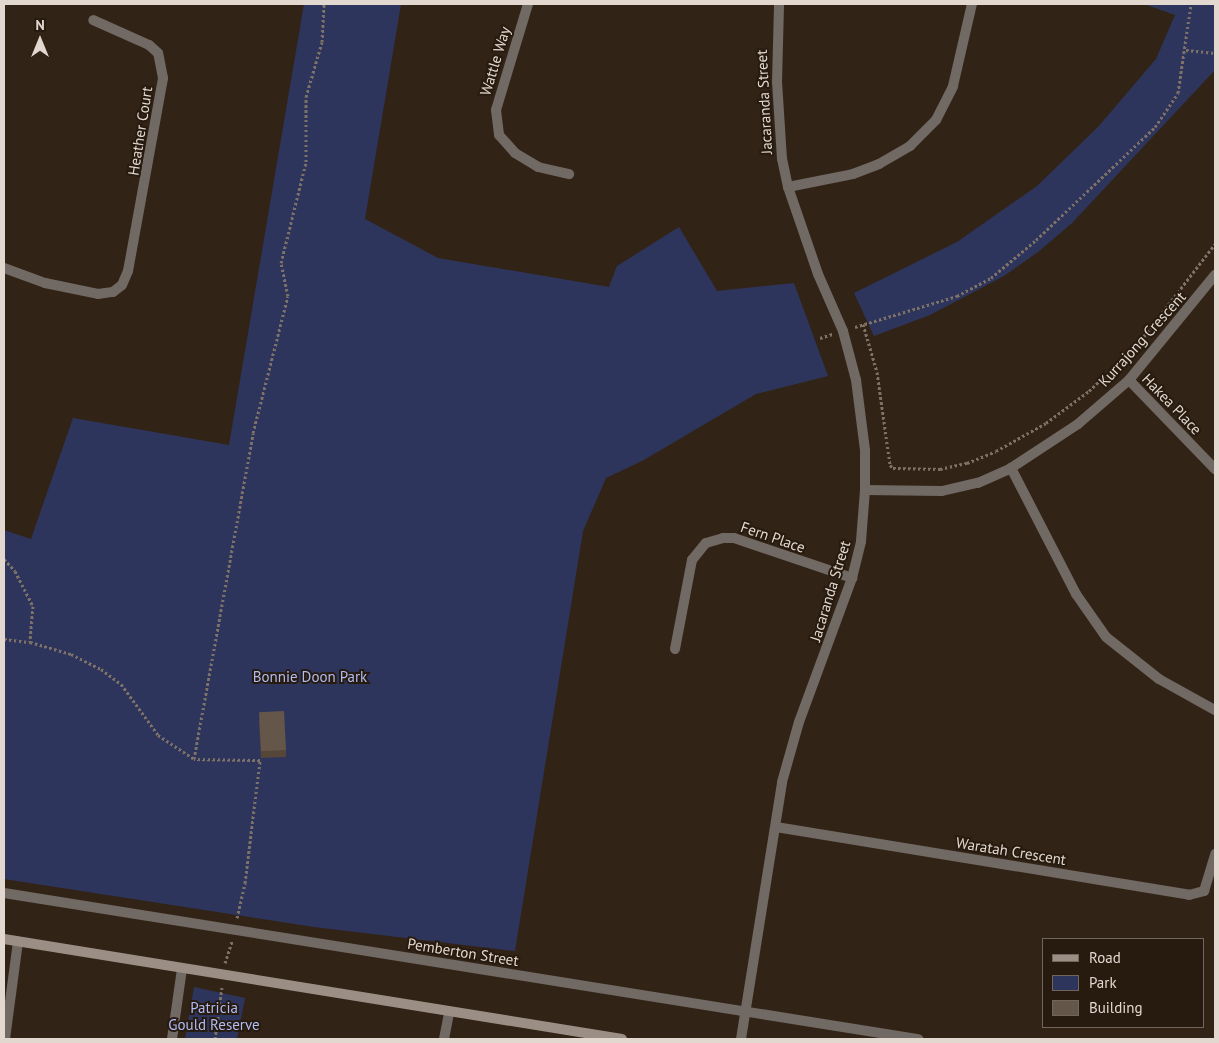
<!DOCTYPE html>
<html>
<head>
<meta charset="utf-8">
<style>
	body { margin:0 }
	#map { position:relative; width:1219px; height:1043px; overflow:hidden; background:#322317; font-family:"PT Sans",sans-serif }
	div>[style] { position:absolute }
	.green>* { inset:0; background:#2e355d }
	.path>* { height:3px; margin-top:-1.5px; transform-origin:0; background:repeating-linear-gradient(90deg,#7e7167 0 2.5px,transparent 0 5px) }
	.street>* { height:10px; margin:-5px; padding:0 5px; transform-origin:5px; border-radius:5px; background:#716963 }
	.secondary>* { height:10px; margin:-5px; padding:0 5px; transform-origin:5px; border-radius:5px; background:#9b8f85 }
	.wall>* { inset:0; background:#56463a }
	.building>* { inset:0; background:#65564a; transform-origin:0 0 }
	span { translate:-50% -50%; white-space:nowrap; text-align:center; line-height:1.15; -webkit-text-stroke:4px #271a0e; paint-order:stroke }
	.street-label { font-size:15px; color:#e2d8d0 }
	.park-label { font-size:15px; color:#afbcf6 }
	.frame { position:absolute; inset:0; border:5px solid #e2d8d0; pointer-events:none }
	.legend { position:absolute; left:1042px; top:938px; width:162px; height:90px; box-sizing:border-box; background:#271a0e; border:1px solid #72665c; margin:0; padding:6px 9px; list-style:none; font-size:15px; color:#e2d8d0 }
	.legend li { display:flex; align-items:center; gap:10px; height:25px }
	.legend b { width:25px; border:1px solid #72665c }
	.north { position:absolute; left:15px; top:15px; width:50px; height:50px; -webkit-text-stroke:4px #271a0e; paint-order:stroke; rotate:0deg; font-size:14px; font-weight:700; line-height:20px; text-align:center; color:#e2d8d0 }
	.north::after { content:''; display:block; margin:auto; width:18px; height:22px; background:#e2d8d0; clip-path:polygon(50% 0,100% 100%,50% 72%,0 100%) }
</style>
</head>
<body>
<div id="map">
	<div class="green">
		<i style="clip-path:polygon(304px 4px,401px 4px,365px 219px,438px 258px,609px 287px,617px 266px,679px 227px,717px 291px,794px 283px,828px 376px,756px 394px,642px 461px,606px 478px,583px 531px,515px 951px,314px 927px,4px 879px,4px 530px,31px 539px,73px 418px,229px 445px)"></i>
		<i style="clip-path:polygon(1144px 4px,1215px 4px,1215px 70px,1072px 223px,1038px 252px,1004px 276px,930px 315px,874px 336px,854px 293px,957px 242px,1037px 186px,1098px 127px,1156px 59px,1175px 15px)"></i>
		<i style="clip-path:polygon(194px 987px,245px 998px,237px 1039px,185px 1039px)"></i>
	</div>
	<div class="path">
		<i style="left:1186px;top:50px;width:29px;rotate:6deg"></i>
		<i style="left:863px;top:324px;width:50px;rotate:73.7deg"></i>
		<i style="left:877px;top:372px;width:94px;rotate:82deg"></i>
		<i style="left:890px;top:465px;width:4px;rotate:45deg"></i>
		<i style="left:893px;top:468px;width:47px;rotate:1.2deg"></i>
		<i style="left:940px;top:469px;width:28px;rotate:-13deg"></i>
		<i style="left:967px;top:463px;width:31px;rotate:-22deg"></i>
		<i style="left:996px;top:451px;width:57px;rotate:-29.2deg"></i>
		<i style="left:1046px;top:423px;width:54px;rotate:-36.7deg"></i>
		<i style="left:1089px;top:391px;width:68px;rotate:-43.8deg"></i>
		<i style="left:1138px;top:344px;width:126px;rotate:-52.4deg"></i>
		<i style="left:855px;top:327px;width:107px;rotate:-16.9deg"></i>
		<i style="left:957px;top:296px;width:38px;rotate:-28deg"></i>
		<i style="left:991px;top:278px;width:59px;rotate:-40.2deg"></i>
		<i style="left:1036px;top:240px;width:164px;rotate:-43.5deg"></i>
		<i style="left:1155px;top:127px;width:41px;rotate:-55.9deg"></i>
		<i style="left:1178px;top:93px;width:90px;rotate:-81.7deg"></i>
		<i style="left:820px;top:338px;width:13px;rotate:-18deg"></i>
		<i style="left:4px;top:559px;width:16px;rotate:47deg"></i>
		<i style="left:15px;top:571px;width:39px;rotate:63deg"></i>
		<i style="left:33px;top:606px;width:36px;rotate:95deg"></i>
		<i style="left:4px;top:639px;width:26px;rotate:7deg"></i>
		<i style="left:30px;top:642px;width:43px;rotate:16.3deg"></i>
		<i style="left:71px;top:654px;width:34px;rotate:27deg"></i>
		<i style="left:101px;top:669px;width:25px;rotate:37deg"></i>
		<i style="left:121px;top:684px;width:63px;rotate:54deg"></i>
		<i style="left:158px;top:735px;width:43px;rotate:33.7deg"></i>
		<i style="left:237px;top:918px;width:36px;rotate:-77deg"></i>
		<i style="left:245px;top:883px;width:124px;rotate:-83deg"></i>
		<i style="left:260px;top:760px;width:66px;rotate:-179.1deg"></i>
		<i style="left:194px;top:759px;width:331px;rotate:-79.7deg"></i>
		<i style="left:253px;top:433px;width:141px;rotate:-75.7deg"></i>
		<i style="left:288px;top:296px;width:34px;rotate:-102deg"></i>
		<i style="left:281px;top:263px;width:104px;rotate:-76.1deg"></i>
		<i style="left:306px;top:162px;width:65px;rotate:-90deg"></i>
		<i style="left:306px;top:97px;width:57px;rotate:-73.8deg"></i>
		<i style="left:322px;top:42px;width:38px;rotate:-87deg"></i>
		<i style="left:225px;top:963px;width:23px;rotate:-72deg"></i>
		<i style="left:215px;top:1039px;width:52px;rotate:-82.3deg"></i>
	</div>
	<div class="street">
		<i style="left:528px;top:4px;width:111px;rotate:106.8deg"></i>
		<i style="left:496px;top:110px;width:25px;rotate:83deg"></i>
		<i style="left:499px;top:135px;width:24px;rotate:48deg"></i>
		<i style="left:515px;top:153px;width:27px;rotate:31deg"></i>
		<i style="left:538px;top:167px;width:32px;rotate:13deg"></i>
		<i style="left:788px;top:187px;width:66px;rotate:-11.3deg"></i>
		<i style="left:853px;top:174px;width:28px;rotate:-21deg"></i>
		<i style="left:879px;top:164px;width:36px;rotate:-30deg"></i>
		<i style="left:910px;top:146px;width:37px;rotate:-45deg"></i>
		<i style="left:936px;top:120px;width:38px;rotate:-63deg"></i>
		<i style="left:953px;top:86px;width:84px;rotate:-77deg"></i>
		<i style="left:4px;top:268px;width:44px;rotate:20.1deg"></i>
		<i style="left:45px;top:283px;width:54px;rotate:11.7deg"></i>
		<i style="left:98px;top:294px;width:15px;rotate:-8deg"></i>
		<i style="left:113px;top:292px;width:11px;rotate:-38deg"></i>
		<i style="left:122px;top:285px;width:15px;rotate:-67deg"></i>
		<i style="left:128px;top:271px;width:196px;rotate:-79.7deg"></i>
		<i style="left:163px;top:78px;width:25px;rotate:-101deg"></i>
		<i style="left:158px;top:53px;width:12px;rotate:-138deg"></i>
		<i style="left:149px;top:45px;width:61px;rotate:-155.9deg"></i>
		<i style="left:1129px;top:380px;width:124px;rotate:46deg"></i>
		<i style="left:1011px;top:468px;width:142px;rotate:62.7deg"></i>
		<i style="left:1076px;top:594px;width:52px;rotate:55.1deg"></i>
		<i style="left:1106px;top:637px;width:68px;rotate:38.4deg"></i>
		<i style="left:1159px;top:679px;width:64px;rotate:29deg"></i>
		<i style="left:865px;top:490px;width:77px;rotate:0.7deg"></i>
		<i style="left:942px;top:491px;width:37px;rotate:-13deg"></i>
		<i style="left:978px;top:483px;width:36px;rotate:-24deg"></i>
		<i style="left:1011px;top:468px;width:80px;rotate:-33.3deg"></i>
		<i style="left:1078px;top:424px;width:67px;rotate:-40.8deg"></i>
		<i style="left:1129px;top:380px;width:136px;rotate:-50.7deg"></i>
		<i style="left:675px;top:649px;width:91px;rotate:-79.2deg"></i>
		<i style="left:692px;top:560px;width:22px;rotate:-51deg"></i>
		<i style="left:706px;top:543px;width:18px;rotate:-16deg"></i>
		<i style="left:723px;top:538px;width:11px"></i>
		<i style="left:734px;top:538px;width:125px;rotate:18.7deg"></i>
		<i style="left:776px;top:827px;width:419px;rotate:9.3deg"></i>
		<i style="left:1189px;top:895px;width:16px;rotate:-15deg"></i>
		<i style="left:1204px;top:891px;width:39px;rotate:-73deg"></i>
		<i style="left:4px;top:893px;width:926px;rotate:9.08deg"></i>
		<i style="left:5px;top:1039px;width:98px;rotate:-82.4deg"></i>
		<i style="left:172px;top:1039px;width:71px;rotate:-81.9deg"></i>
		<i style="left:444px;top:1039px;width:26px;rotate:-79deg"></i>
		<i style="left:741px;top:1039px;width:260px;rotate:-80.9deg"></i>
		<i style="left:782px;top:782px;width:62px;rotate:-74.2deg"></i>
		<i style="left:799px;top:722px;width:153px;rotate:-69.8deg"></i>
		<i style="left:852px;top:578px;width:38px;rotate:-76deg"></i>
		<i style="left:861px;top:541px;width:51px;rotate:-85.5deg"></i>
		<i style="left:865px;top:490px;width:40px;rotate:-90deg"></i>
		<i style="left:865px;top:450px;width:71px;rotate:-97.3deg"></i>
		<i style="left:856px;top:380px;width:51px;rotate:-104.9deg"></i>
		<i style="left:843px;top:331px;width:62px;rotate:-113.7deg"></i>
		<i style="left:818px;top:274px;width:92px;rotate:-109deg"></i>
		<i style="left:788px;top:187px;width:29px;rotate:-102deg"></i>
		<i style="left:782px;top:159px;width:77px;rotate:-93.7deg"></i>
		<i style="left:777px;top:82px;width:78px;rotate:-88.5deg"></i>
	</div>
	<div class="secondary">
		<i style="left:4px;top:939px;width:626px;rotate:9.19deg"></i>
	</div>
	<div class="wall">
		<i style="clip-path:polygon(259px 720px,286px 750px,286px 757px,261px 758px)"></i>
	</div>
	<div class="building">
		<i style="left:284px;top:711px;width:39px;height:25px;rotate:87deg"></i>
	</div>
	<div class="street-label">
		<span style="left:495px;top:61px;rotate:-73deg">Wattle Way</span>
		<span style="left:764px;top:102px;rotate:-93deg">Jacaranda Street</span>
		<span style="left:140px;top:131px;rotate:-81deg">Heather Court</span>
		<span style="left:1142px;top:339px;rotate:-48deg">Kurrajong Crescent</span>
		<span style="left:1172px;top:404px;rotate:46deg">Hakea Place</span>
		<span style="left:773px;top:537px;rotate:19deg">Fern Place</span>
		<span style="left:830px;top:591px;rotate:-73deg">Jacaranda Street</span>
		<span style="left:1011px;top:851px;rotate:9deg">Waratah Crescent</span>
		<span style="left:463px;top:952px;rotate:9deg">Pemberton Street</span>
	</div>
	<div class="park-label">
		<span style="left:310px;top:677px">Bonnie Doon Park</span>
		<span style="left:214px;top:1016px">Patricia<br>Gould Reserve</span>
	</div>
	<div class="frame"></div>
	<ul class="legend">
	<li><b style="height:6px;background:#9b8f85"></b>Road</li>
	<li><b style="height:14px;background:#2e355d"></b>Park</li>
	<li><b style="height:14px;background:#65564a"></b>Building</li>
	</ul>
	<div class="north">N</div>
</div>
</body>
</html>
